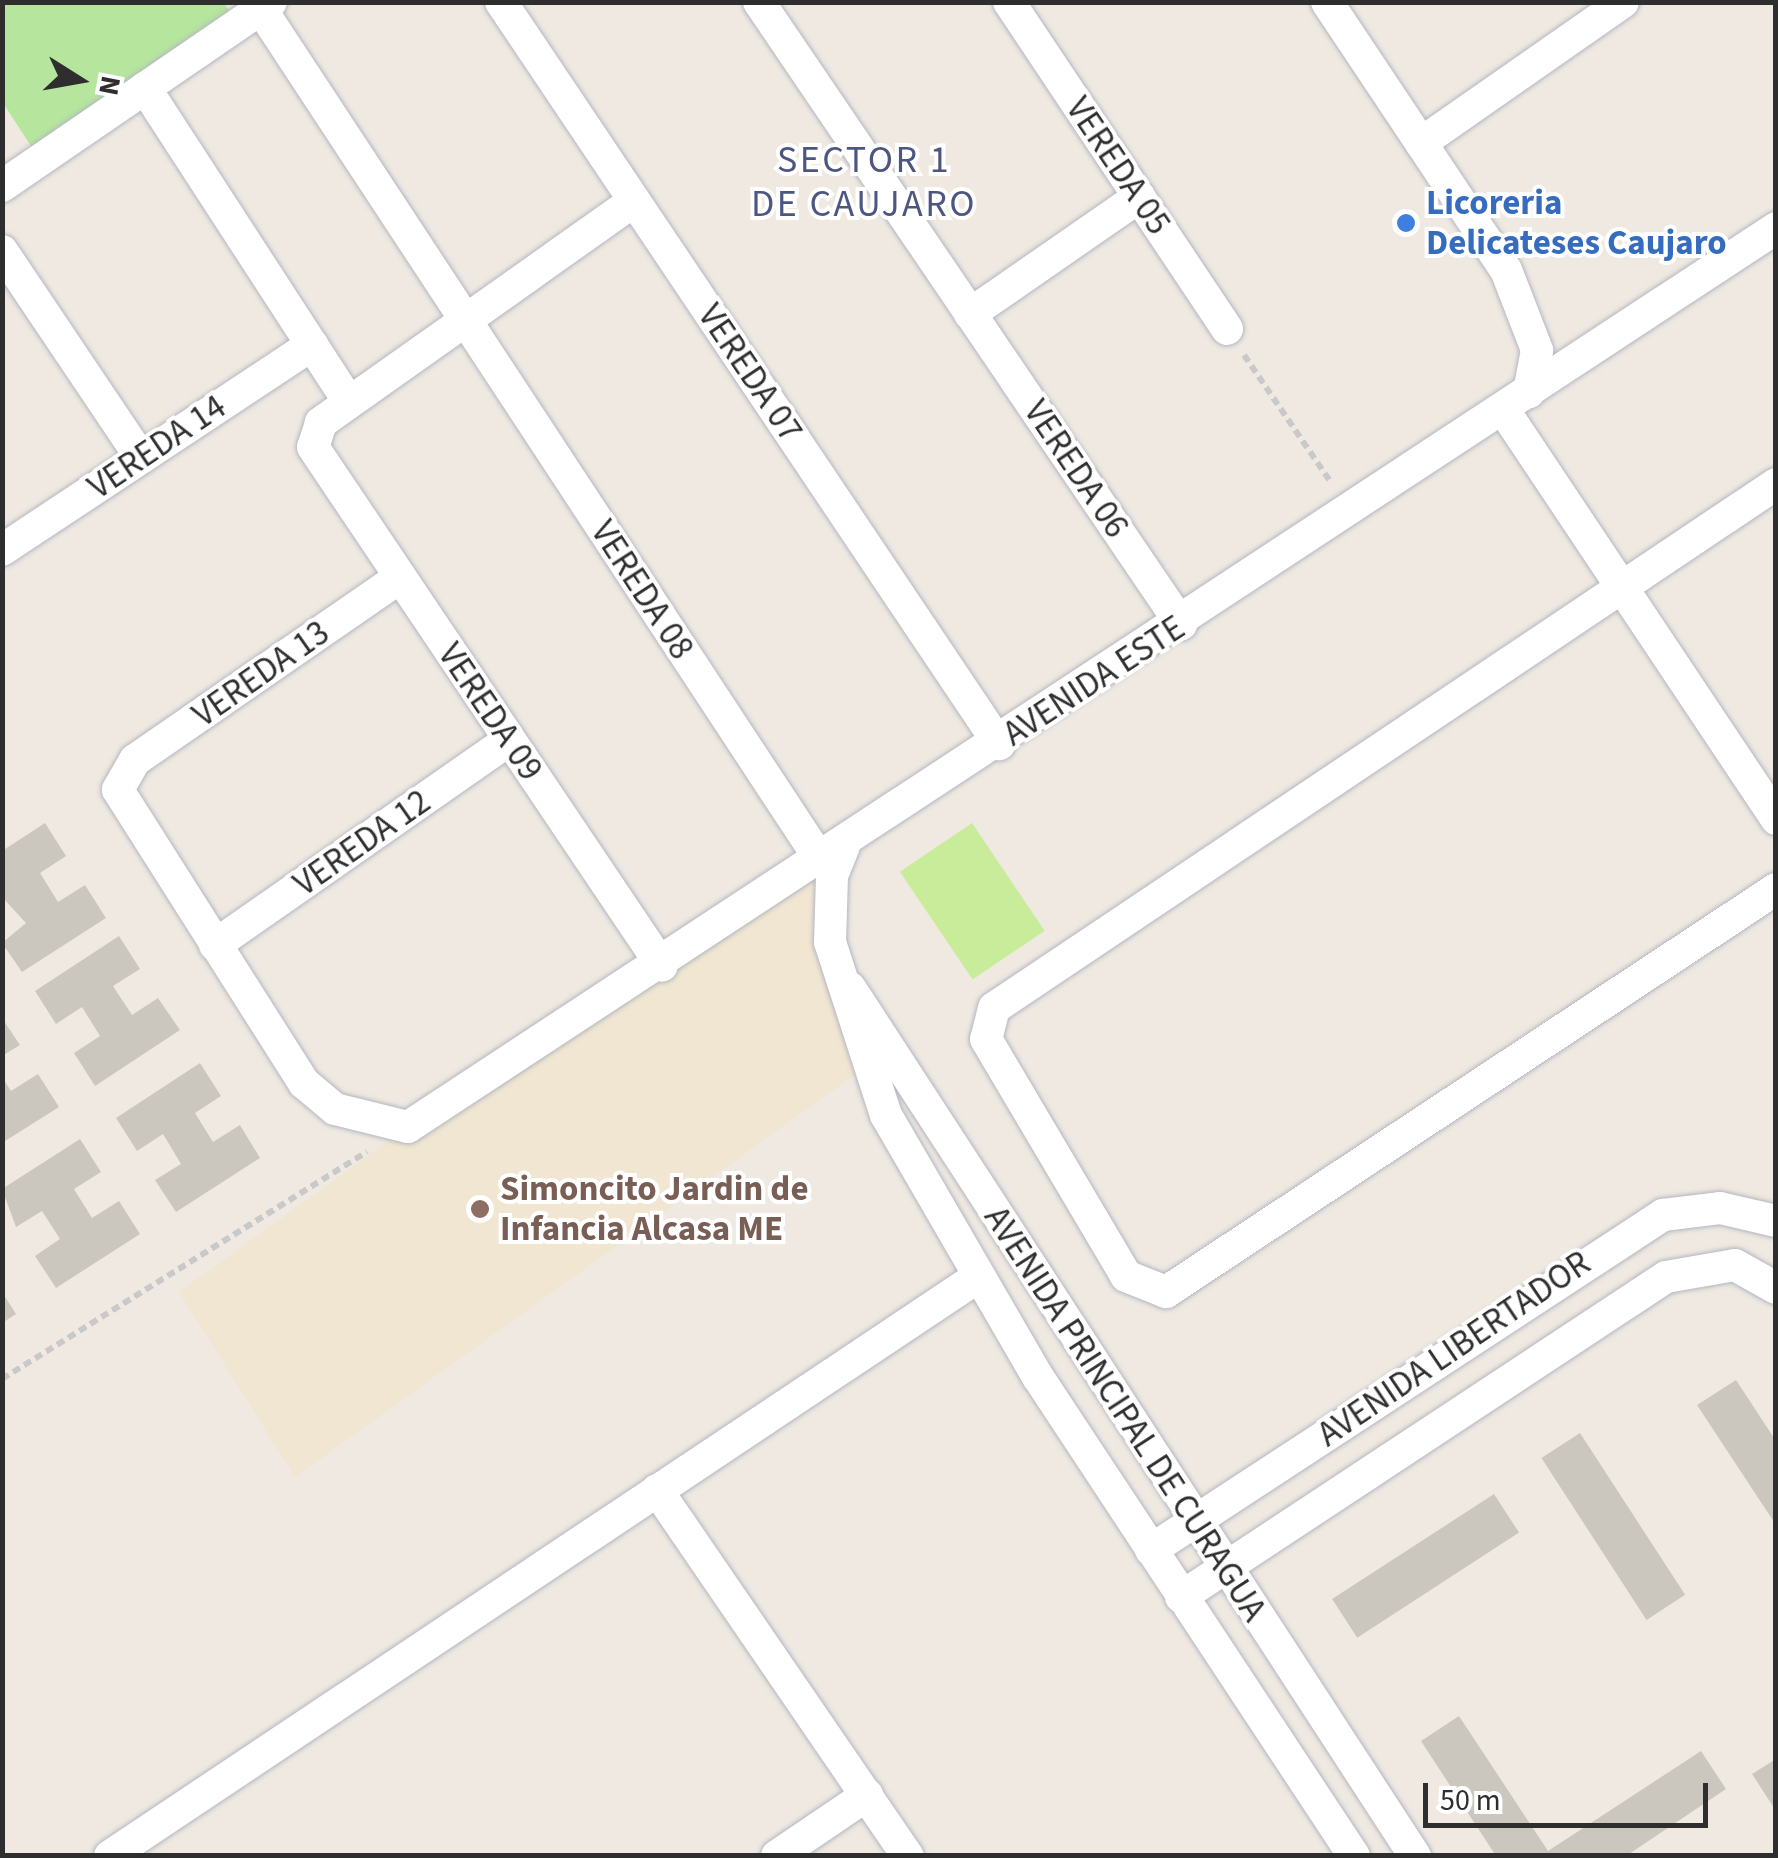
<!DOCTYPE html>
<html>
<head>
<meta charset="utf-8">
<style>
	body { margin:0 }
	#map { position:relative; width:1778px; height:1858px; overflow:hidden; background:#efe9e1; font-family:"Source Sans 3",sans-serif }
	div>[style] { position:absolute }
	.education>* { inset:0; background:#f0e6d1 }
	.green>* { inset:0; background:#b6e59e }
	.pitch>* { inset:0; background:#c9ec9a; transform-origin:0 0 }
	.building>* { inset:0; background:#cbc7bf; transform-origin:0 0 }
	.path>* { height:6px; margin-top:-3px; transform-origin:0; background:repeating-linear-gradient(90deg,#c9c9c9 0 8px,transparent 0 13px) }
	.roads { filter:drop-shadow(0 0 2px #b4b7c1) drop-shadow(0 0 2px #b4b7c1) }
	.street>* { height:32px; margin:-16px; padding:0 16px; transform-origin:16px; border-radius:16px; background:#fff }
	.dots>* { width:28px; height:28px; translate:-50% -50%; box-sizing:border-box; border:5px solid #fff; border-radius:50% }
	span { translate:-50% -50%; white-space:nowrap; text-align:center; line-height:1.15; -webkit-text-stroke:8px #fff; paint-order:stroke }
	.street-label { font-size:35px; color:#2e2e2e }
	.shop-label { font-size:35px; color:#366cbe; font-weight:700 }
	.left { translate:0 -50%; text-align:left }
	.education-label { font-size:35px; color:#785e54; font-weight:700 }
	.neighbourhood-label { font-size:38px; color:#4d5680; letter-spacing:2.5px }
	.frame { position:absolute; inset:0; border:5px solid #2e2e2e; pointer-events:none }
	.north { position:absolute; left:30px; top:30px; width:100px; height:100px; -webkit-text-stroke:8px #fff; paint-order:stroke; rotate:101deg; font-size:28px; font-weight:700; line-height:40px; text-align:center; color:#2e2e2e }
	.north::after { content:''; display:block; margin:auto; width:35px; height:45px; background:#2e2e2e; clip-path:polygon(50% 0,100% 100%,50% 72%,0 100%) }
	.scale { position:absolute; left:1423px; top:1783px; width:285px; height:45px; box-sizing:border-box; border:5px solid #2e2e2e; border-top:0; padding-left:12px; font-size:30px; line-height:35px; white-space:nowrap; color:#2e2e2e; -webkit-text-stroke:8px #fff; paint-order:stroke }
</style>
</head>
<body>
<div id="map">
	<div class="education">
		<i style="clip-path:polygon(844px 846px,832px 876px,864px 1068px,295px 1477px,179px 1292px,408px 1127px)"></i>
	</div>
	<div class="green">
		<i style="clip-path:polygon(3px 3px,224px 3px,239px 25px,40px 160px,3px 103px)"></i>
	</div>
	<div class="pitch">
		<i style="left:972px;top:823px;width:130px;height:87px;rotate:56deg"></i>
	</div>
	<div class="building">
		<i style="clip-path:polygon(45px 823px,66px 856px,40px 873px,58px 902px,85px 885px,106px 918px,22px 972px,2px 943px,26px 923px,2px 897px,2px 851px)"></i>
		<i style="clip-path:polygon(119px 936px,140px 969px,113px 986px,132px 1015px,158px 998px,180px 1030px,95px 1086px,74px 1053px,100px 1036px,82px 1007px,56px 1024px,35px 991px)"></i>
		<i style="clip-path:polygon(2px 1018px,20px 1045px,2px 1056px)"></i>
		<i style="clip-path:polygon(200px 1063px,221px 1096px,195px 1113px,213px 1142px,240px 1125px,260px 1158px,176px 1212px,155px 1180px,181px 1164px,163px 1134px,137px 1151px,116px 1118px)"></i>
		<i style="clip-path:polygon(38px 1074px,59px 1107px,2px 1143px,2px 1077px,11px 1091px)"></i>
		<i style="clip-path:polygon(80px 1139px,101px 1172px,74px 1189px,92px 1218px,119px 1201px,140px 1234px,56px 1288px,35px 1256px,60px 1239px,42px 1211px,16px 1227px,2px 1189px)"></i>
		<i style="clip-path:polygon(2px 1292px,16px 1314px,2px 1323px)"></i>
		<i style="clip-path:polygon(1736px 1380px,1776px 1441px,1776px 1525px,1697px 1405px)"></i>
		<i style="left:1580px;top:1433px;width:193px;height:46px;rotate:57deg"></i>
		<i style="left:1494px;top:1494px;width:46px;height:193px;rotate:57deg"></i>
		<i style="clip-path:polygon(1459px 1716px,1548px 1851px,1701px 1751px,1726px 1789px,1626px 1856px,1496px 1856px,1421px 1741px)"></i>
		<i style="clip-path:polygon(1776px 1759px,1776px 1811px,1752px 1774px)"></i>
	</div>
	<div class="path">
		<i style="left:1244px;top:355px;width:153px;rotate:55.7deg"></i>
		<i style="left:2px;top:1379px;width:430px;rotate:-31.9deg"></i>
	</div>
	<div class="roads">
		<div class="street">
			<i style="left:501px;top:2px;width:894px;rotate:56.13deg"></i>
			<i style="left:759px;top:2px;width:752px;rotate:55.84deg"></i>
			<i style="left:1009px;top:2px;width:393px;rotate:56.3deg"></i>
			<i style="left:1327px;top:2px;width:322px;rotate:56.3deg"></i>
			<i style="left:1506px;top:270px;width:86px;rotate:68.8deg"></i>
			<i style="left:1537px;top:350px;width:43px;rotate:100.8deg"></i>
			<i style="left:261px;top:9px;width:1020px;rotate:56.68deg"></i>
			<i style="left:145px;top:88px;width:374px;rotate:57deg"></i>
			<i style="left:1421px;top:143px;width:246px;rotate:-34.9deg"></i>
			<i style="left:2px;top:186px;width:326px;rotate:-34.4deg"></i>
			<i style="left:634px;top:201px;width:384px;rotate:144.7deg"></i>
			<i style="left:321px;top:423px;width:25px;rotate:108deg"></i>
			<i style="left:313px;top:447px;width:625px;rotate:56.08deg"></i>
			<i style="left:2px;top:251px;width:249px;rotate:56.1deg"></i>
			<i style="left:970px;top:314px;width:206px;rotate:-34.7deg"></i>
			<i style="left:1503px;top:409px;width:493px;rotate:56.3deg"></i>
			<i style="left:1776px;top:484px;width:941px;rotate:146.17deg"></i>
			<i style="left:994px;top:1008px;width:32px;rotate:104deg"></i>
			<i style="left:986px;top:1039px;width:275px;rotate:59.4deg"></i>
			<i style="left:1126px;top:1276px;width:43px;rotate:21.8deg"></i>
			<i style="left:1166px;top:1292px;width:731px;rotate:-33.45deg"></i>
			<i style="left:2px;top:550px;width:372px;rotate:-33.5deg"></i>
			<i style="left:399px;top:578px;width:321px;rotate:145.4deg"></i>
			<i style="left:135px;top:760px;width:34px;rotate:120deg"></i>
			<i style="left:118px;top:790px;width:347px;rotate:57.6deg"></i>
			<i style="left:304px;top:1083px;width:40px;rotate:40deg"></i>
			<i style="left:335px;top:1109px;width:75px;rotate:13.9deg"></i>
			<i style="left:408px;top:1127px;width:1637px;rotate:-33.31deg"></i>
			<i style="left:844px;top:846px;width:32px;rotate:112deg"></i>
			<i style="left:832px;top:876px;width:66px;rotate:91.7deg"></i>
			<i style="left:830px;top:942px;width:182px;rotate:72.1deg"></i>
			<i style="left:886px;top:1115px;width:303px;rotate:59.9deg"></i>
			<i style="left:1038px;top:1377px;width:574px;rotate:56.59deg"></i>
			<i style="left:215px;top:945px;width:358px;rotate:-34.9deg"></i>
			<i style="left:850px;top:988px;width:1036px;rotate:56.94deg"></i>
			<i style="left:657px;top:1490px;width:444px;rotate:55.6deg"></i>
			<i style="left:1151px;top:1550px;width:612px;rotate:-33.2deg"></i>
			<i style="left:1663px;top:1215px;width:57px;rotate:-7deg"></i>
			<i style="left:1720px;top:1208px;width:57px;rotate:13.1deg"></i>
			<i style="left:1181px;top:1597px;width:581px;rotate:-33.42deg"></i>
			<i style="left:1666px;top:1277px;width:70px;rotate:-9.9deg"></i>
			<i style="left:1735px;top:1265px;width:47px;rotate:29.3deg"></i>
			<i style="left:110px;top:1856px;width:1043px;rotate:-33.71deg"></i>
			<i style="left:777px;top:1856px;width:109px;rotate:-34.1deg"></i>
		</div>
	</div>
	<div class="dots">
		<i style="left:1406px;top:223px;background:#3f7fe0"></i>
		<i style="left:480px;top:1209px;background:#8d6e63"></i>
	</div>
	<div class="street-label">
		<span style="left:1118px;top:166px;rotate:56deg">VEREDA 05</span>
		<span style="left:750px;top:373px;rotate:56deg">VEREDA 07</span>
		<span style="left:157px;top:447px;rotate:-34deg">VEREDA 14</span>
		<span style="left:1076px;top:469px;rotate:56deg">VEREDA 06</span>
		<span style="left:642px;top:590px;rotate:57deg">VEREDA 08</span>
		<span style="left:261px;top:674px;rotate:-35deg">VEREDA 13</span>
		<span style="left:1094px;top:681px;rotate:-33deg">AVENIDA ESTE</span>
		<span style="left:490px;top:712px;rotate:56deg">VEREDA 09</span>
		<span style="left:362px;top:843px;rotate:-35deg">VEREDA 12</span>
		<span style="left:1454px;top:1349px;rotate:-34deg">AVENIDA LIBERTADOR</span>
		<span style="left:1125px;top:1414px;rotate:57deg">AVENIDA PRINCIPAL DE CURAGUA</span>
	</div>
	<div class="shop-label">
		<span class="left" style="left:1426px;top:223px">Licoreria<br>Delicateses Caujaro</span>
	</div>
	<div class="education-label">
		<span class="left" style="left:500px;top:1209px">Simoncito Jardin de<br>Infancia Alcasa ME</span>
	</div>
	<div class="neighbourhood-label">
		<span style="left:864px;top:183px">SECTOR 1<br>DE CAUJARO</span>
	</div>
	<div class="frame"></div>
	<div class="north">N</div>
	<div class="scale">50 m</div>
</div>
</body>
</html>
